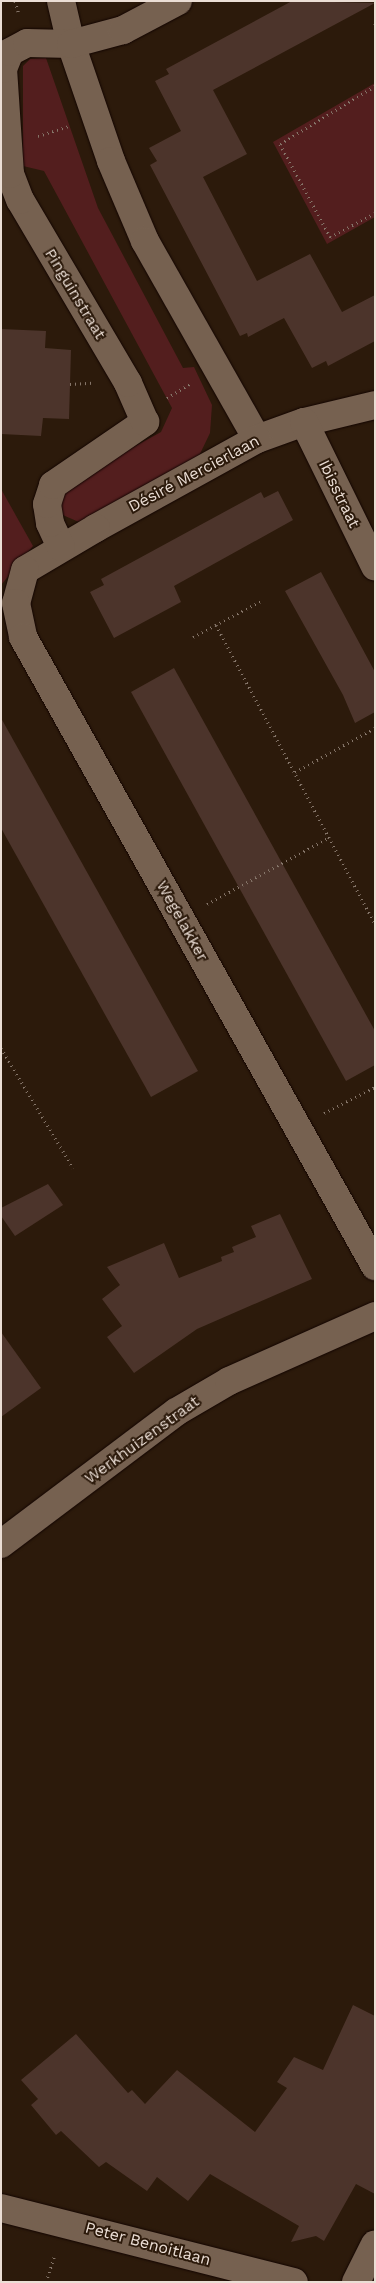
<!DOCTYPE html>
<html>
<head>
<meta charset="utf-8">
<style>
	body { margin:0 }
	#map { position:relative; width:376px; height:2283px; overflow:hidden; background:#2c1a0b; font-family:"Work Sans",sans-serif }
	div>[style] { position:absolute }
	.green>* { inset:0; background:#531e1e }
	.building>* { inset:0; background:#4c342b }
	.path>* { height:3px; margin-top:-1.5px; transform-origin:0; background:repeating-linear-gradient(90deg,#857569 0 1px,transparent 0 5px) }
	.roads { filter:drop-shadow(0 0 1px #130500) drop-shadow(0 0 1px #130500) }
	.street>* { height:28px; margin:-14px; padding:0 14px; transform-origin:14px; border-radius:14px; background:#766150 }
	span { translate:-50% -50%; white-space:nowrap; text-align:center; line-height:1.15; -webkit-text-stroke:4px #2c1a0b; paint-order:stroke }
	.street-label { font-size:16px; color:#ebded5 }
	.frame { position:absolute; inset:0; border:2px solid #ebded5; pointer-events:none }
</style>
</head>
<body>
<div id="map">
	<div class="green">
		<i style="clip-path:polygon(46px 58px,98px 208px,183px 368px,194px 367px,212px 405px,210px 433px,198px 458px,79px 522px,58px 513px,68px 483px,161px 432px,172px 408px,44px 171px,23px 166px,23px 66px,30px 59px)"></i>
		<i style="clip-path:polygon(375px 83px,375px 217px,327px 244px,273px 142px)"></i>
		<i style="clip-path:polygon(1px 489px,33px 546px,1px 585px)"></i>
	</div>
	<div class="building">
		<i style="clip-path:polygon(292px 1px,375px 3px,213px 90px,247px 154px,203px 177px,257px 281px,310px 254px,342px 312px,375px 295px,375px 341px,328px 366px,326px 361px,312px 368px,284px 318px,248px 337px,247px 333px,240px 336px,150px 165px,157px 161px,149px 148px,181px 131px,155px 81px,169px 74px,166px 69px)"></i>
		<i style="clip-path:polygon(1px 329px,46px 331px,45px 348px,71px 350px,69px 419px,43px 418px,41px 436px,1px 434px)"></i>
		<i style="clip-path:polygon(278px 491px,293px 520px,174px 586px,181px 602px,114px 638px,90px 592px,104px 585px,101px 579px,261px 492px,264px 498px)"></i>
		<i style="clip-path:polygon(321px 572px,375px 672px,375px 712px,355px 723px,343px 695px,285px 591px)"></i>
		<i style="clip-path:polygon(174px 668px,375px 1031px,375px 1065px,346px 1081px,131px 692px)"></i>
		<i style="clip-path:polygon(1px 718px,198px 1071px,151px 1097px,1px 828px)"></i>
		<i style="clip-path:polygon(48px 1184px,63px 1205px,15px 1236px,1px 1216px,1px 1208px)"></i>
		<i style="clip-path:polygon(280px 1214px,312px 1279px,197px 1329px,134px 1373px,107px 1337px,122px 1326px,102px 1299px,120px 1285px,107px 1267px,164px 1243px,179px 1278px,222px 1261px,221px 1257px,234px 1252px,232px 1247px,256px 1237px,251px 1226px)"></i>
		<i style="clip-path:polygon(1px 1332px,41px 1388px,1px 1417px)"></i>
		<i style="clip-path:polygon(353px 2005px,375px 2016px,375px 2194px,356px 2184px,324px 2241px,316px 2236px,291px 2242px,299px 2226px,210px 2174px,188px 2201px,157px 2177px,147px 2191px,106px 2162px,99px 2167px,61px 2131px,56px 2135px,31px 2105px,38px 2099px,21px 2080px,76px 2034px,128px 2093px,132px 2090px,145px 2104px,177px 2070px,255px 2132px,287px 2088px,277px 2082px,294px 2057px,323px 2070px)"></i>
	</div>
	<div class="path">
		<i style="left:15px;top:1px;width:14px;rotate:73deg"></i>
		<i style="left:375px;top:23px;width:4px;rotate:90deg"></i>
		<i style="left:375px;top:86px;width:111px;rotate:148.6deg"></i>
		<i style="left:280px;top:144px;width:106px;rotate:61.7deg"></i>
		<i style="left:330px;top:237px;width:51px;rotate:-28.1deg"></i>
		<i style="left:38px;top:136px;width:32px;rotate:-18deg"></i>
		<i style="left:70px;top:384px;width:22px;rotate:-3deg"></i>
		<i style="left:167px;top:398px;width:28px;rotate:-32deg"></i>
		<i style="left:216px;top:625px;width:339px;rotate:62deg"></i>
		<i style="left:193px;top:637px;width:77px;rotate:-27.9deg"></i>
		<i style="left:295px;top:772px;width:91px;rotate:-28.8deg"></i>
		<i style="left:207px;top:904px;width:138px;rotate:-28.6deg"></i>
		<i style="left:1px;top:1048px;width:140px;rotate:59deg"></i>
		<i style="left:324px;top:1113px;width:57px;rotate:-27deg"></i>
		<i style="left:46px;top:2282px;width:29px;rotate:-72deg"></i>
	</div>
	<div class="roads">
		<div class="street">
			<i style="left:61px;top:1px;width:44px;rotate:76.9deg"></i>
			<i style="left:71px;top:44px;width:124px;rotate:71.1deg"></i>
			<i style="left:111px;top:161px;width:87px;rotate:67deg"></i>
			<i style="left:145px;top:241px;width:227px;rotate:60.5deg"></i>
			<i style="left:375px;top:405px;width:73px;rotate:166.5deg"></i>
			<i style="left:304px;top:422px;width:50px;rotate:160.1deg"></i>
			<i style="left:257px;top:439px;width:184px;rotate:151.1deg"></i>
			<i style="left:96px;top:528px;width:82px;rotate:149.4deg"></i>
			<i style="left:25px;top:570px;width:34px;rotate:105deg"></i>
			<i style="left:16px;top:603px;width:35px;rotate:78deg"></i>
			<i style="left:23px;top:637px;width:721px;rotate:60.77deg"></i>
			<i style="left:304px;top:422px;width:161px;rotate:63.8deg"></i>
			<i style="left:61px;top:547px;width:26px;rotate:-115deg"></i>
			<i style="left:50px;top:523px;width:19px;rotate:-99deg"></i>
			<i style="left:47px;top:504px;width:20px;rotate:-72deg"></i>
			<i style="left:53px;top:485px;width:112px;rotate:-34.4deg"></i>
			<i style="left:145px;top:422px;width:43px;rotate:-113.6deg"></i>
			<i style="left:128px;top:383px;width:212px;rotate:-120.5deg"></i>
			<i style="left:20px;top:200px;width:28px;rotate:-111deg"></i>
			<i style="left:10px;top:174px;width:105px;rotate:-93.8deg"></i>
			<i style="left:3px;top:69px;width:18px;rotate:-68deg"></i>
			<i style="left:10px;top:52px;width:19px;rotate:-28deg"></i>
			<i style="left:27px;top:43px;width:44px;rotate:1.3deg"></i>
			<i style="left:71px;top:44px;width:54px;rotate:-15.1deg"></i>
			<i style="left:123px;top:30px;width:62px;rotate:-27.8deg"></i>
			<i style="left:1px;top:1544px;width:219px;rotate:-37deg"></i>
			<i style="left:176px;top:1412px;width:61px;rotate:-30.3deg"></i>
			<i style="left:229px;top:1381px;width:160px;rotate:-24deg"></i>
			<i style="left:1px;top:2208px;width:302px;rotate:14.2deg"></i>
			<i style="left:356px;top:2282px;width:42px;rotate:-63.4deg"></i>
		</div>
	</div>
	<div class="street-label">
		<span style="left:75px;top:294px;rotate:59deg">Pinguinstraat</span>
		<span style="left:194px;top:474px;rotate:-28deg">Désiré Mercierlaan</span>
		<span style="left:339px;top:494px;rotate:64deg">Ibisstraat</span>
		<span style="left:182px;top:921px;rotate:61deg">Wegelakker</span>
		<span style="left:142px;top:1440px;rotate:-36deg">Werkhuizenstraat</span>
		<span style="left:148px;top:2244px;rotate:15deg">Peter Benoitlaan</span>
	</div>
	<div class="frame"></div>
</div>
</body>
</html>
